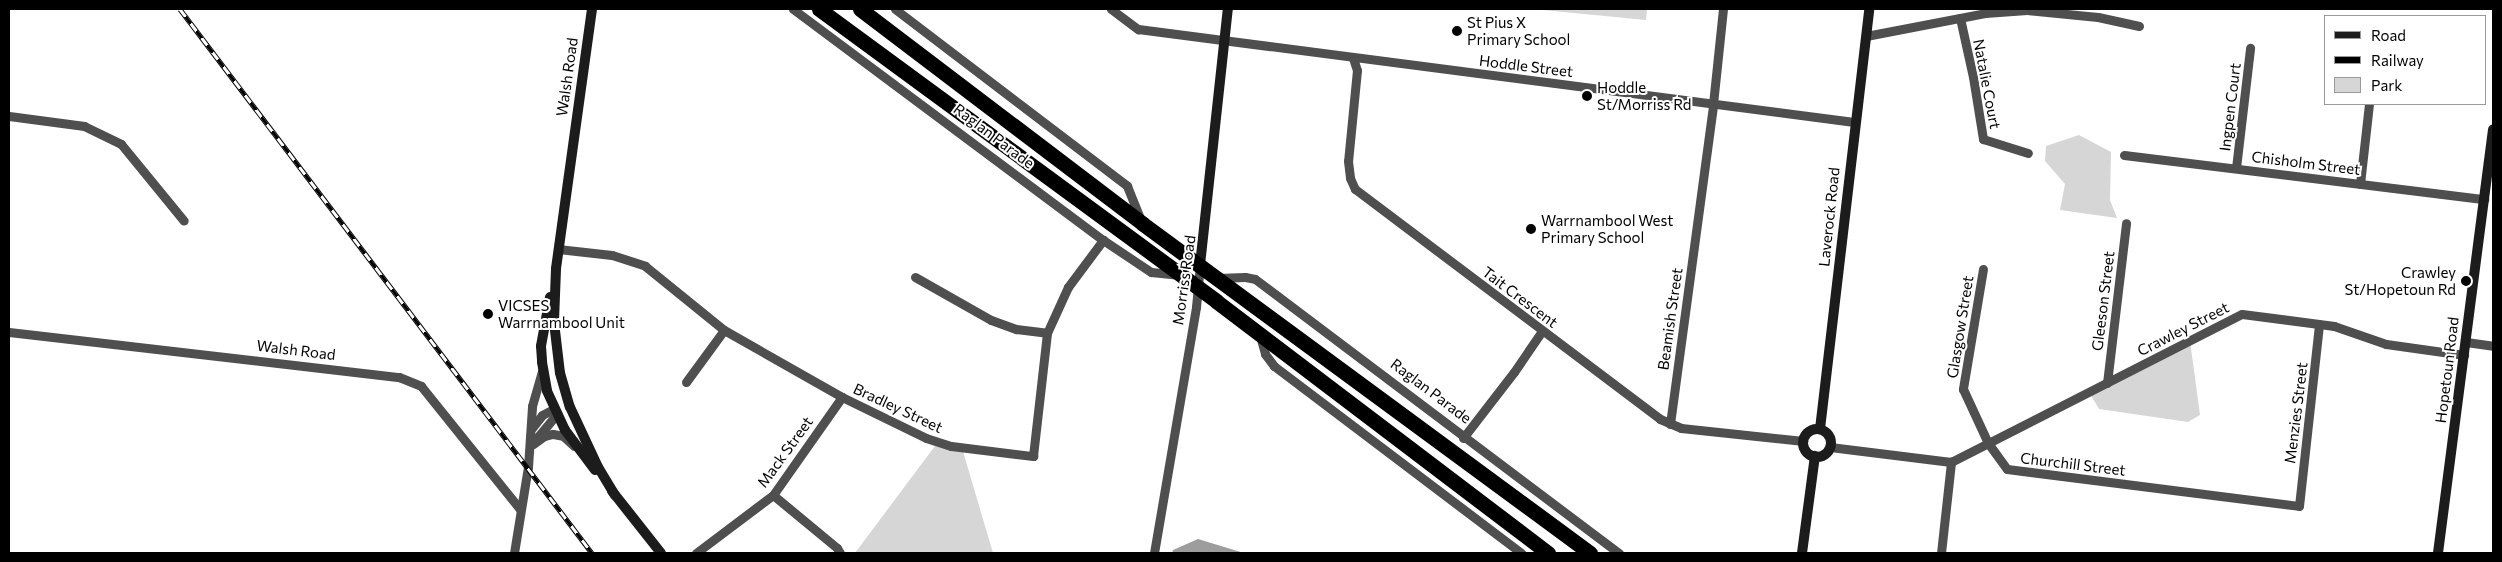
<!DOCTYPE html>
<html>
<head>
<meta charset="utf-8">
<style>
	body { margin:0 }
	#map { position:relative; width:2502px; height:562px; overflow:hidden; background:#fff; font-family:Commissioner,sans-serif }
	div>[style] { position:absolute }
	.green>* { inset:0; background:#d6d6d6 }
	.water>* { inset:0; background:#9d9d9d }
	.street>* { height:9px; margin:-4.5px; padding:0 4.5px; transform-origin:4.5px; border-radius:4.5px; background:#4f4f4f }
	.secondary>* { height:10px; margin:-5px; padding:0 5px; transform-origin:5px; border-radius:5px; background:#1c1c1c }
	.secondary>.ring { margin:-5px; padding:0; box-sizing:content-box; background:none; border:10px solid #1c1c1c; border-radius:50% }
	.highway>* { height:15px; margin:-7.5px; padding:0 7.5px; transform-origin:7.5px; border-radius:7.5px; background:#000 }
	.rail>* { height:5px; margin-top:-2.5px; transform-origin:0; background:repeating-linear-gradient(90deg,#fff 0 9px,#000 0 18px); box-sizing:border-box; border-block:1px solid #000 }
	.dots>* { width:14px; height:14px; translate:-50% -50%; box-sizing:border-box; border:2px solid #fff; border-radius:50% }
	span { translate:-50% -50%; white-space:nowrap; text-align:center; line-height:1.15; -webkit-text-stroke:4px #fff; paint-order:stroke }
	.poi-label { font-size:15px; color:#000 }
	.left { translate:0 -50%; text-align:left }
	.right { translate:-100% -50%; text-align:right }
	.street-label { font-size:15px; color:#000 }
	.frame { position:absolute; inset:0; border:10px solid #000; pointer-events:none }
	.legend { position:absolute; left:2324px; top:15px; width:162px; height:90px; box-sizing:border-box; background:#fff; border:1px solid #999; margin:0; padding:6px 9px; list-style:none; font-size:15px; color:#000 }
	.legend li { display:flex; align-items:center; gap:10px; height:25px }
	.legend b { width:25px; border:1px solid #999 }
</style>
</head>
<body>
<div id="map">
	<div class="green">
		<i style="clip-path:polygon(1532px 9px,1647px 9px,1646px 20px)"></i>
		<i style="clip-path:polygon(2079px 135px,2111px 152px,2110px 200px,2117px 218px,2060px 210px,2065px 184px,2045px 161px,2046px 146px)"></i>
		<i style="clip-path:polygon(2190px 341px,2200px 415px,2188px 422px,2099px 409px,2089px 392px)"></i>
		<i style="clip-path:polygon(938px 442px,962px 448px,993px 553px,855px 553px)"></i>
	</div>
	<div class="water">
		<i style="clip-path:polygon(1198px 539px,1244px 553px,1172px 553px,1173px 550px)"></i>
	</div>
	<div class="street">
		<i style="left:793px;top:9px;width:387px;rotate:36.7deg"></i>
		<i style="left:1103px;top:240px;width:58px;rotate:33.7deg"></i>
		<i style="left:1151px;top:272px;width:27px;rotate:6deg"></i>
		<i style="left:895px;top:9px;width:292px;rotate:37.3deg"></i>
		<i style="left:1127px;top:186px;width:35px;rotate:68deg"></i>
		<i style="left:1111px;top:9px;width:34px;rotate:37deg"></i>
		<i style="left:1138px;top:29px;width:722px;rotate:7.4deg"></i>
		<i style="left:1960px;top:18px;width:60px;rotate:77.6deg"></i>
		<i style="left:1973px;top:77px;width:63px;rotate:80.8deg"></i>
		<i style="left:1983px;top:139px;width:47px;rotate:17.3deg"></i>
		<i style="left:1866px;top:36px;width:121px;rotate:-10.9deg"></i>
		<i style="left:1985px;top:13px;width:42px;rotate:-4.1deg"></i>
		<i style="left:2027px;top:10px;width:71px;rotate:5.6deg"></i>
		<i style="left:2098px;top:17px;width:42px;rotate:12.4deg"></i>
		<i style="left:1353px;top:58px;width:13px;rotate:72deg"></i>
		<i style="left:1357px;top:70px;width:91px;rotate:95.6deg"></i>
		<i style="left:1348px;top:161px;width:17px;rotate:83deg"></i>
		<i style="left:1350px;top:178px;width:12px;rotate:66deg"></i>
		<i style="left:1355px;top:189px;width:382px;rotate:37deg"></i>
		<i style="left:1660px;top:419px;width:23px;rotate:23deg"></i>
		<i style="left:1681px;top:428px;width:123px;rotate:6.1deg"></i>
		<i style="left:9px;top:116px;width:76px;rotate:7.6deg"></i>
		<i style="left:84px;top:126px;width:41px;rotate:25.9deg"></i>
		<i style="left:121px;top:144px;width:99px;rotate:50.7deg"></i>
		<i style="left:2124px;top:155px;width:363px;rotate:7deg"></i>
		<i style="left:2236px;top:168px;width:121px;rotate:-83.3deg"></i>
		<i style="left:2360px;top:184px;width:81px;rotate:-83.6deg"></i>
		<i style="left:558px;top:249px;width:54px;rotate:6.3deg"></i>
		<i style="left:612px;top:255px;width:35px;rotate:18deg"></i>
		<i style="left:645px;top:266px;width:102px;rotate:39deg"></i>
		<i style="left:724px;top:330px;width:136px;rotate:29.6deg"></i>
		<i style="left:842px;top:397px;width:93px;rotate:26deg"></i>
		<i style="left:926px;top:438px;width:26px;rotate:18deg"></i>
		<i style="left:951px;top:446px;width:83px;rotate:7deg"></i>
		<i style="left:1033px;top:456px;width:124px;rotate:-83.5deg"></i>
		<i style="left:1047px;top:333px;width:51px;rotate:-65.5deg"></i>
		<i style="left:1068px;top:287px;width:59px;rotate:-53.3deg"></i>
		<i style="left:1983px;top:269px;width:122px;rotate:99.5deg"></i>
		<i style="left:1963px;top:389px;width:60px;rotate:65.2deg"></i>
		<i style="left:1988px;top:443px;width:32px;rotate:54deg"></i>
		<i style="left:2007px;top:469px;width:294px;rotate:7.2deg"></i>
		<i style="left:2299px;top:506px;width:183px;rotate:-83.7deg"></i>
		<i style="left:915px;top:277px;width:87px;rotate:29.5deg"></i>
		<i style="left:991px;top:320px;width:27px;rotate:20deg"></i>
		<i style="left:1016px;top:329px;width:31px;rotate:7deg"></i>
		<i style="left:1217px;top:278px;width:28px;rotate:-2deg"></i>
		<i style="left:1245px;top:277px;width:10px;rotate:11deg"></i>
		<i style="left:1255px;top:279px;width:456px;rotate:37deg"></i>
		<i style="left:9px;top:332px;width:393px;rotate:6.6deg"></i>
		<i style="left:399px;top:377px;width:24px;rotate:22deg"></i>
		<i style="left:421px;top:386px;width:158px;rotate:51.2deg"></i>
		<i style="left:1260px;top:336px;width:19px;rotate:74deg"></i>
		<i style="left:1265px;top:354px;width:15px;rotate:53deg"></i>
		<i style="left:1274px;top:366px;width:310px;rotate:37.1deg"></i>
		<i style="left:2466px;top:342px;width:27px;rotate:8deg"></i>
		<i style="left:686px;top:382px;width:64px;rotate:-53.8deg"></i>
		<i style="left:2107px;top:383px;width:161px;rotate:-83.2deg"></i>
		<i style="left:1670px;top:424px;width:323px;rotate:-82.3deg"></i>
		<i style="left:1713px;top:104px;width:96px;rotate:-84deg"></i>
		<i style="left:532px;top:428px;width:16px;rotate:-52deg"></i>
		<i style="left:542px;top:415px;width:13px;rotate:-27deg"></i>
		<i style="left:1463px;top:438px;width:83px;rotate:-52.3deg"></i>
		<i style="left:1514px;top:372px;width:50px;rotate:-55.7deg"></i>
		<i style="left:536px;top:439px;width:33px;rotate:-50deg"></i>
		<i style="left:533px;top:444px;width:14px;rotate:-36deg"></i>
		<i style="left:544px;top:436px;width:9px;rotate:-13deg"></i>
		<i style="left:553px;top:434px;width:10px;rotate:11deg"></i>
		<i style="left:563px;top:436px;width:15px;rotate:42deg"></i>
		<i style="left:1830px;top:447px;width:122px;rotate:7.1deg"></i>
		<i style="left:1951px;top:462px;width:326px;rotate:-27deg"></i>
		<i style="left:2242px;top:314px;width:93px;rotate:7.4deg"></i>
		<i style="left:2334px;top:326px;width:55px;rotate:19.1deg"></i>
		<i style="left:2386px;top:344px;width:79px;rotate:8deg"></i>
		<i style="left:773px;top:495px;width:83px;rotate:39.6deg"></i>
		<i style="left:837px;top:548px;width:6px;rotate:59deg"></i>
		<i style="left:514px;top:553px;width:87px;rotate:-80.8deg"></i>
		<i style="left:528px;top:467px;width:61px;rotate:-86.2deg"></i>
		<i style="left:532px;top:406px;width:37px;rotate:-74deg"></i>
		<i style="left:696px;top:553px;width:96px;rotate:-37deg"></i>
		<i style="left:773px;top:495px;width:120px;rotate:-54.9deg"></i>
		<i style="left:1154px;top:553px;width:250px;rotate:-80.3deg"></i>
		<i style="left:1196px;top:307px;width:42px;rotate:-84.6deg"></i>
		<i style="left:1941px;top:553px;width:92px;rotate:-83.7deg"></i>
	</div>
	<div class="secondary">
		<i style="left:592px;top:9px;width:262px;rotate:97.9deg"></i>
		<i style="left:556px;top:269px;width:53px;rotate:92.2deg"></i>
		<i style="left:554px;top:322px;width:51px;rotate:83.3deg"></i>
		<i style="left:560px;top:373px;width:35px;rotate:74deg"></i>
		<i style="left:570px;top:407px;width:66px;rotate:65deg"></i>
		<i style="left:598px;top:467px;width:33px;rotate:59deg"></i>
		<i style="left:1200px;top:265px;width:258px;rotate:-83.8deg"></i>
		<i style="left:550px;top:297px;width:50px;rotate:100.4deg"></i>
		<i style="left:541px;top:346px;width:16px;rotate:86deg"></i>
		<i style="left:542px;top:362px;width:29px;rotate:80deg"></i>
		<i style="left:547px;top:391px;width:43px;rotate:65.2deg"></i>
		<i style="left:565px;top:430px;width:50px;rotate:53.1deg"></i>
		<i style="left:1820px;top:429px;width:423px;rotate:-83.3deg"></i>
		<i class="ring" style="left:1803px;top:429px;width:18px;height:18px"></i>
		<i style="left:612px;top:491px;width:79px;rotate:51.7deg"></i>
		<i style="left:1802px;top:553px;width:98px;rotate:-82.4deg"></i>
		<i style="left:2438px;top:553px;width:427px;rotate:-82.6deg"></i>
	</div>
	<div class="highway">
		<i style="left:819px;top:9px;width:493px;rotate:36.3deg"></i>
		<i style="left:1216px;top:301px;width:417px;rotate:37.2deg"></i>
		<i style="left:860px;top:9px;width:355px;rotate:37.2deg"></i>
		<i style="left:1143px;top:224px;width:555px;rotate:36.35deg"></i>
	</div>
	<div class="rail">
		<i style="left:180px;top:9px;width:682px;rotate:52.86deg"></i>
	</div>
	<div class="dots">
		<i style="left:1457px;top:31px;background:#000"></i>
		<i style="left:1587px;top:96px;background:#000"></i>
		<i style="left:1531px;top:229px;background:#000"></i>
		<i style="left:2466px;top:281px;background:#000"></i>
		<i style="left:488px;top:314px;background:#000"></i>
	</div>
	<div class="poi-label">
		<span class="left" style="left:1467px;top:31px">St Pius X<br>Primary School</span>
		<span class="left" style="left:1597px;top:96px">Hoddle<br>St/Morriss Rd</span>
		<span class="left" style="left:1541px;top:229px">Warrnambool West<br>Primary School</span>
		<span class="right" style="left:2456px;top:281px">Crawley<br>St/Hopetoun Rd</span>
		<span class="left" style="left:498px;top:314px">VICSES<br>Warrnambool Unit</span>
	</div>
	<div class="street-label">
		<span style="left:1526px;top:66px;rotate:7deg">Hoddle Street</span>
		<span style="left:567px;top:77px;rotate:-82deg">Walsh Road</span>
		<span style="left:1987px;top:84px;rotate:79deg">Natalie Court</span>
		<span style="left:2230px;top:107px;rotate:-83deg">Ingpen Court</span>
		<span style="left:994px;top:136px;rotate:37deg">Raglan Parade</span>
		<span style="left:2306px;top:163px;rotate:7deg">Chisholm Street</span>
		<span style="left:1829px;top:217px;rotate:-84deg">Laverock Road</span>
		<span style="left:1184px;top:280px;rotate:-82deg">Morriss Road</span>
		<span style="left:1520px;top:297px;rotate:37deg">Tait Crescent</span>
		<span style="left:2103px;top:301px;rotate:-83deg">Gleeson Street</span>
		<span style="left:1670px;top:319px;rotate:-82deg">Beamish Street</span>
		<span style="left:1960px;top:327px;rotate:-81deg">Glasgow Street</span>
		<span style="left:2183px;top:329px;rotate:-27deg">Crawley Street</span>
		<span style="left:296px;top:350px;rotate:7deg">Walsh Road</span>
		<span style="left:2447px;top:370px;rotate:-83deg">Hopetoun Road</span>
		<span style="left:1431px;top:391px;rotate:37deg">Raglan Parade</span>
		<span style="left:898px;top:408px;rotate:25deg">Bradley Street</span>
		<span style="left:2296px;top:413px;rotate:-83deg">Menzies Street</span>
		<span style="left:785px;top:452px;rotate:-54deg">Mack Street</span>
		<span style="left:2073px;top:464px;rotate:7deg">Churchill Street</span>
	</div>
	<div class="frame"></div>
	<ul class="legend">
	<li><b style="height:6px;background:#1c1c1c"></b>Road</li>
	<li><b style="height:6px;background:#000"></b>Railway</li>
	<li><b style="height:14px;background:#d6d6d6"></b>Park</li>
	</ul>
</div>
</body>
</html>
